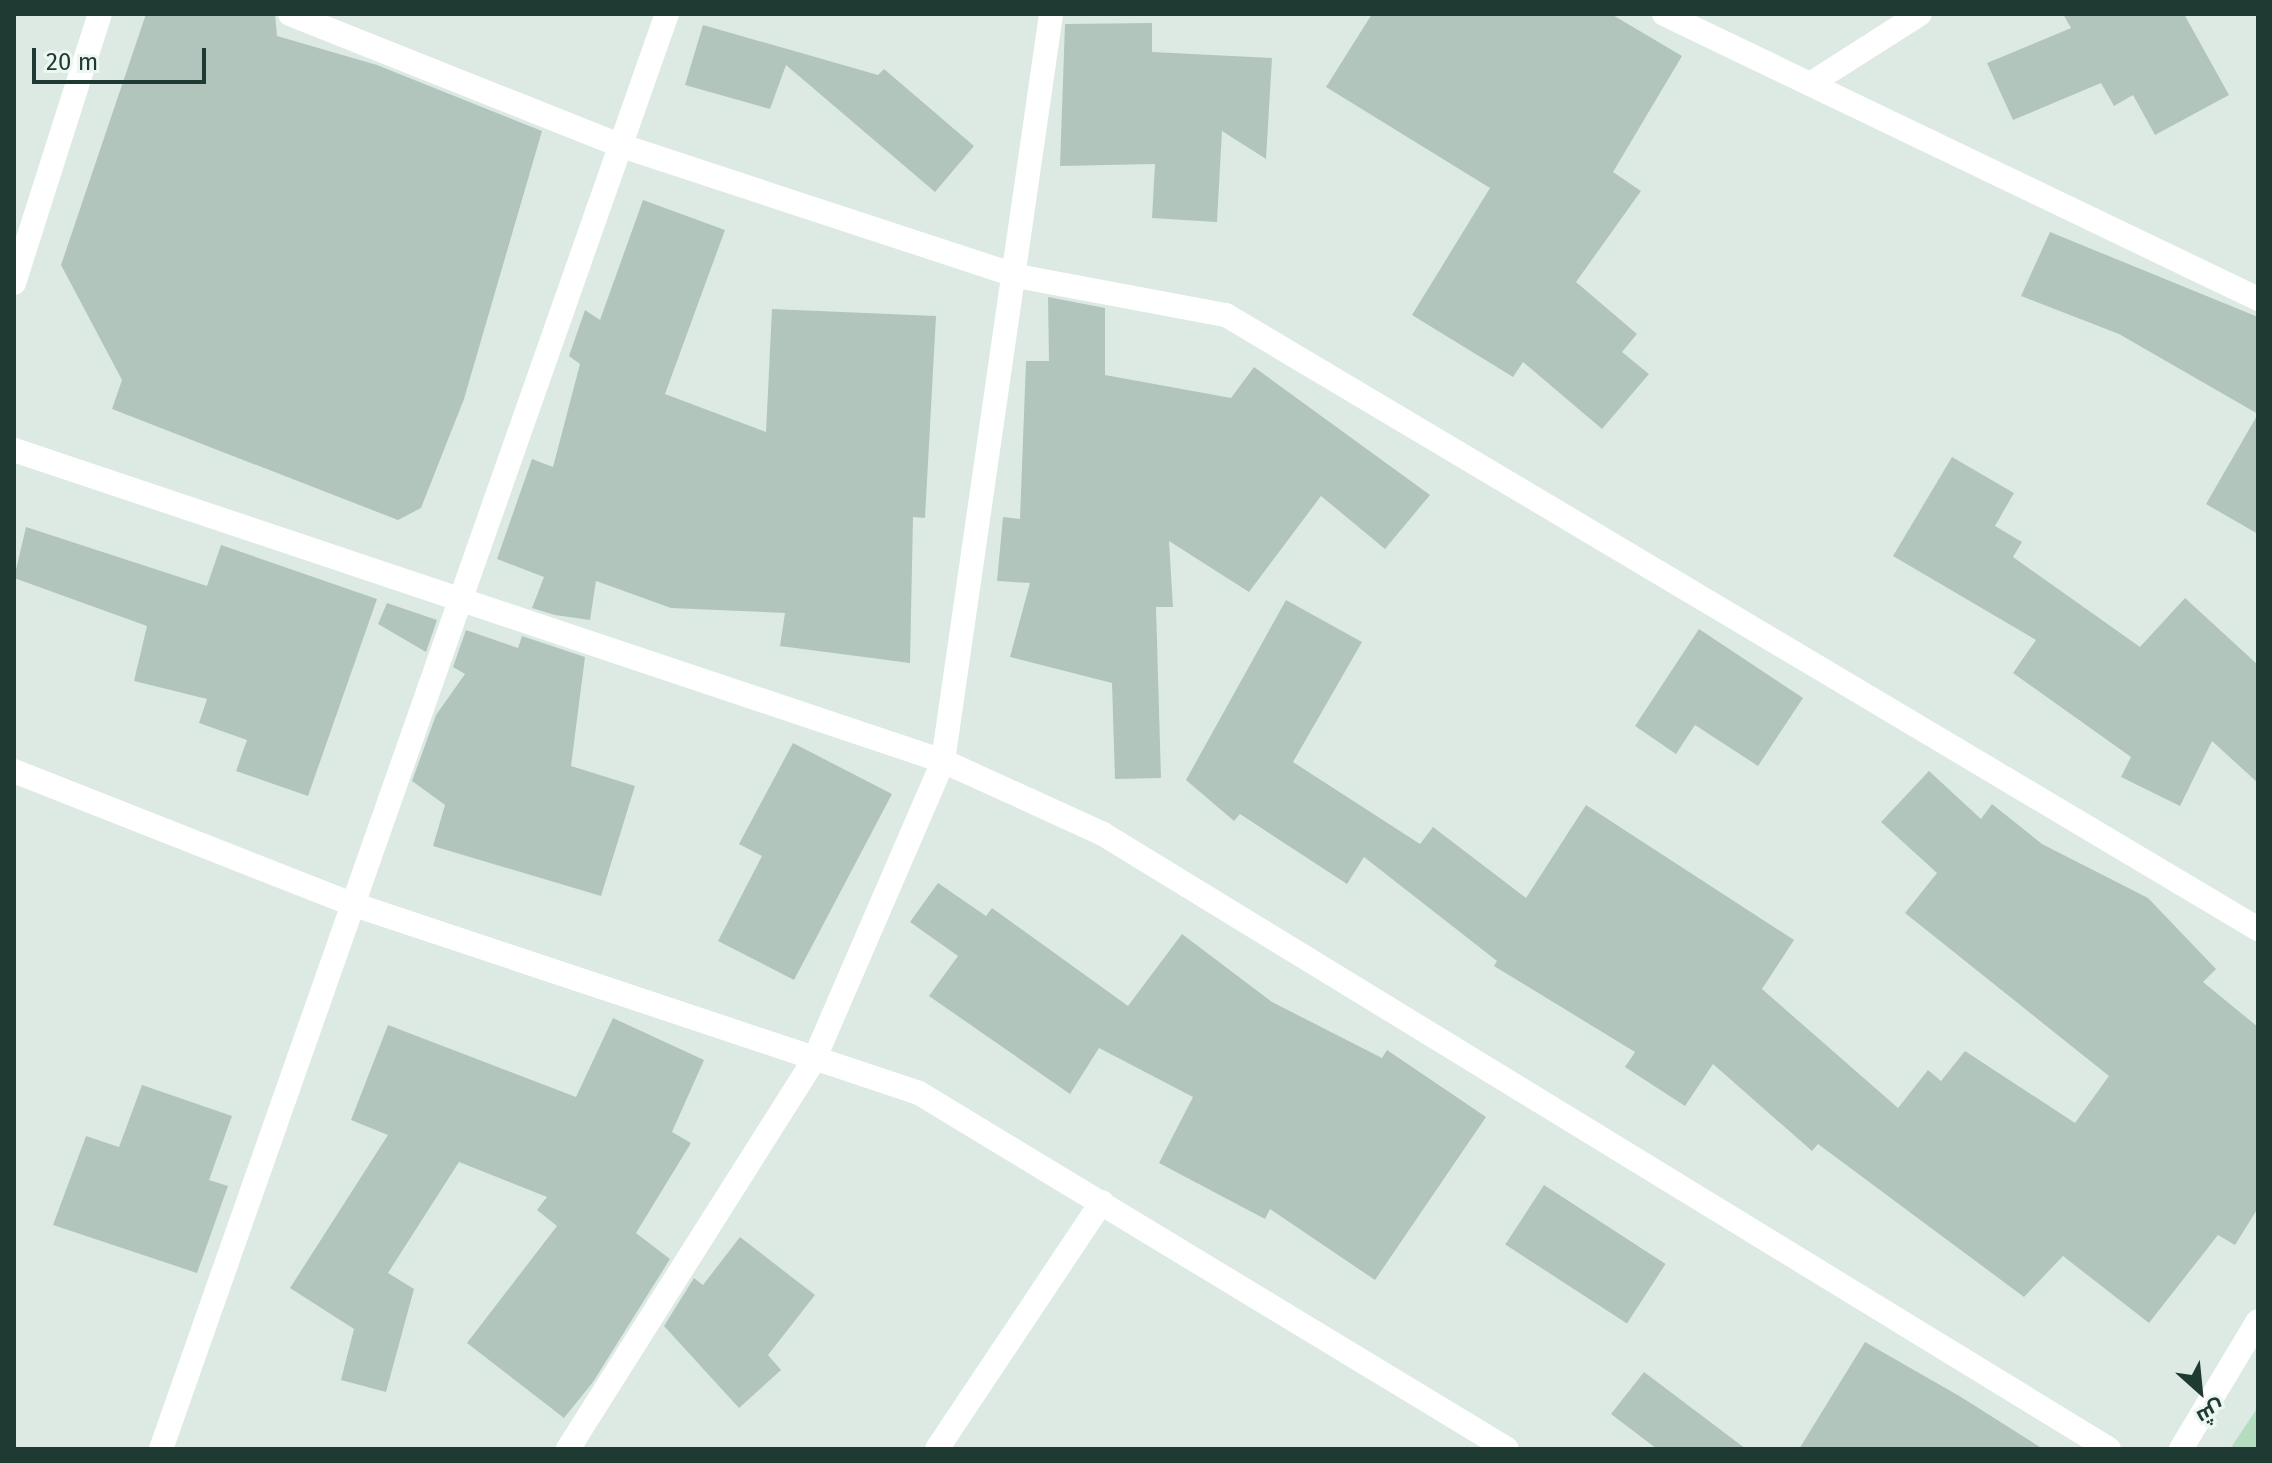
<!DOCTYPE html>
<html>
<head>
<meta charset="utf-8">
<style>
	body { margin:0 }
	#map { position:relative; width:2272px; height:1463px; overflow:hidden; background:#ddeae4; font-family:"Fira Sans",Cairo,sans-serif }
	div>[style] { position:absolute }
	.green>* { inset:0; background:#b3ddbe }
	.building>* { inset:0; background:#b2c5bd; transform-origin:0 0 }
	.minor>* { height:24px; margin:-12px; padding:0 12px; transform-origin:12px; border-radius:12px; background:#fff }
	span { translate:-50% -50%; white-space:nowrap; text-align:center; line-height:1.15; -webkit-text-stroke:6px #edf7f2; paint-order:stroke }
	.frame { position:absolute; inset:0; border:16px solid #1e3a32; pointer-events:none }
	.north { position:absolute; left:2160px; top:1351px; width:80px; height:80px; -webkit-text-stroke:6px #edf7f2; paint-order:stroke; rotate:153deg; font-size:22px; font-weight:700; line-height:32px; text-align:center; color:#1e3a32 }
	.north::after { content:''; display:block; margin:auto; width:28px; height:36px; background:#1e3a32; clip-path:polygon(50% 0,100% 100%,50% 72%,0 100%) }
	.scale { position:absolute; left:32px; top:48px; width:174px; height:36px; box-sizing:border-box; border:4px solid #1e3a32; border-top:0; padding-left:10px; font-size:24px; line-height:28px; white-space:nowrap; color:#1e3a32; -webkit-text-stroke:6px #edf7f2; paint-order:stroke }
</style>
</head>
<body>
<div id="map">
	<div class="green">
		<i style="clip-path:polygon(2258px 1407px,2258px 1449px,2230px 1449px)"></i>
	</div>
	<div class="building">
		<i style="clip-path:polygon(146px 14px,275px 14px,277px 36px,377px 65px,542px 131px,464px 399px,421px 508px,398px 520px,112px 409px,122px 380px,61px 265px)"></i>
		<i style="clip-path:polygon(1372px 14px,1611px 14px,1682px 56px,1613px 172px,1641px 191px,1576px 282px,1637px 334px,1622px 352px,1649px 374px,1602px 429px,1523px 362px,1513px 377px,1412px 315px,1490px 188px,1326px 87px)"></i>
		<i style="clip-path:polygon(2063px 14px,2184px 14px,2229px 95px,2155px 135px,2133px 95px,2114px 106px,2101px 83px,2013px 120px,1987px 63px,2071px 28px)"></i>
		<i style="clip-path:polygon(1152px 23px,1152px 52px,1272px 58px,1266px 159px,1222px 131px,1217px 222px,1152px 218px,1155px 164px,1060px 166px,1065px 24px)"></i>
		<i style="clip-path:polygon(703px 25px,878px 75px,884px 69px,974px 146px,935px 192px,786px 65px,770px 109px,685px 85px)"></i>
		<i style="clip-path:polygon(643px 200px,725px 230px,665px 394px,766px 432px,772px 309px,936px 316px,925px 518px,913px 517px,910px 663px,780px 646px,785px 613px,671px 608px,596px 581px,590px 620px,555px 615px,532px 608px,544px 577px,497px 559px,532px 459px,553px 467px,580px 364px,569px 356px,585px 310px,600px 320px)"></i>
		<i style="clip-path:polygon(2050px 232px,2258px 317px,2258px 534px,2206px 504px,2258px 414px,2119px 334px,2021px 296px)"></i>
		<i style="clip-path:polygon(1048px 297px,1105px 308px,1105px 375px,1231px 398px,1254px 367px,1430px 495px,1385px 549px,1321px 496px,1249px 592px,1169px 541px,1173px 607px,1156px 607px,1161px 778px,1115px 779px,1112px 683px,1010px 657px,1030px 583px,997px 581px,1003px 517px,1020px 519px,1026px 361px,1049px 361px)"></i>
		<i style="clip-path:polygon(1952px 457px,2014px 493px,1995px 526px,2022px 542px,2013px 557px,2140px 647px,2185px 598px,2258px 665px,2258px 783px,2212px 741px,2180px 806px,2121px 777px,2131px 757px,2013px 673px,2036px 640px,1893px 556px)"></i>
		<i style="clip-path:polygon(26px 527px,207px 586px,221px 545px,377px 599px,308px 796px,236px 771px,247px 740px,199px 723px,207px 699px,134px 681px,147px 626px,14px 578px)"></i>
		<i style="clip-path:polygon(1286px 600px,1362px 642px,1293px 762px,1420px 844px,1433px 827px,1526px 898px,1586px 805px,1794px 940px,1762px 989px,1898px 1108px,1928px 1070px,1941px 1081px,1965px 1051px,2075px 1123px,2109px 1076px,1905px 913px,1937px 873px,1881px 822px,1929px 771px,1981px 819px,1992px 804px,2042px 844px,2148px 898px,2216px 969px,2203px 982px,2258px 1027px,2258px 1208px,2235px 1245px,2218px 1235px,2149px 1323px,2063px 1256px,2024px 1297px,1818px 1144px,1812px 1151px,1713px 1064px,1685px 1106px,1625px 1067px,1635px 1052px,1494px 966px,1497px 961px,1364px 857px,1347px 884px,1240px 814px,1234px 821px,1186px 780px)"></i>
		<i style="clip-path:polygon(387px 603px,437px 620px,426px 652px,378px 624px)"></i>
		<i style="clip-path:polygon(1699px 629px,1803px 698px,1758px 766px,1695px 725px,1676px 754px,1635px 726px)"></i>
		<i style="clip-path:polygon(466px 630px,518px 648px,522px 636px,585px 657px,571px 766px,635px 786px,601px 896px,433px 846px,445px 805px,412px 781px,436px 715px,465px 674px,453px 667px)"></i>
		<i style="clip-path:polygon(793px 743px,892px 794px,794px 980px,718px 941px,762px 856px,739px 844px)"></i>
		<i style="clip-path:polygon(938px 883px,986px 916px,992px 908px,1128px 1006px,1182px 934px,1272px 1002px,1382px 1058px,1387px 1050px,1486px 1117px,1375px 1280px,1270px 1209px,1265px 1219px,1159px 1163px,1193px 1097px,1099px 1048px,1070px 1094px,929px 996px,958px 956px,910px 922px)"></i>
		<i style="clip-path:polygon(613px 1018px,704px 1060px,672px 1132px,691px 1143px,636px 1233px,670px 1259px,593px 1382px,564px 1418px,467px 1343px,557px 1226px,537px 1210px,547px 1197px,459px 1162px,388px 1273px,414px 1289px,386px 1392px,341px 1380px,354px 1329px,290px 1288px,388px 1135px,351px 1120px,388px 1025px,576px 1097px)"></i>
		<i style="clip-path:polygon(142px 1085px,232px 1116px,209px 1180px,228px 1186px,197px 1273px,53px 1225px,86px 1136px,119px 1147px)"></i>
		<i style="left:1544px;top:1185px;width:145px;height:71px;rotate:33deg"></i>
		<i style="clip-path:polygon(740px 1237px,815px 1295px,768px 1355px,781px 1370px,739px 1408px,664px 1326px,694px 1278px,703px 1285px)"></i>
		<i style="clip-path:polygon(1865px 1342px,1961px 1397px,2043px 1449px,1799px 1449px)"></i>
		<i style="clip-path:polygon(1644px 1372px,1746px 1449px,1657px 1449px,1611px 1414px)"></i>
	</div>
	<div class="minor">
		<i style="left:290px;top:14px;width:354px;rotate:21.7deg"></i>
		<i style="left:619px;top:145px;width:419px;rotate:18.2deg"></i>
		<i style="left:1017px;top:276px;width:213px;rotate:10.6deg"></i>
		<i style="left:1226px;top:315px;width:1201px;rotate:30.75deg"></i>
		<i style="left:1664px;top:14px;width:659px;rotate:25.63deg"></i>
		<i style="left:1810px;top:84px;width:130px;rotate:-32.5deg"></i>
		<i style="left:14px;top:283px;width:282px;rotate:-72.3deg"></i>
		<i style="left:14px;top:450px;width:980px;rotate:18.51deg"></i>
		<i style="left:943px;top:761px;width:176px;rotate:24.5deg"></i>
		<i style="left:1103px;top:834px;width:1179px;rotate:31.44deg"></i>
		<i style="left:14px;top:771px;width:360px;rotate:21.5deg"></i>
		<i style="left:349px;top:903px;width:601px;rotate:18.43deg"></i>
		<i style="left:919px;top:1093px;width:687px;rotate:31.19deg"></i>
		<i style="left:161px;top:1449px;width:1522px;rotate:-70.58deg"></i>
		<i style="left:568px;top:1449px;width:458px;rotate:-57.7deg"></i>
		<i style="left:813px;top:1062px;width:328px;rotate:-66.6deg"></i>
		<i style="left:943px;top:761px;width:755px;rotate:-81.77deg"></i>
		<i style="left:937px;top:1449px;width:297px;rotate:-56.3deg"></i>
		<i style="left:2181px;top:1449px;width:149px;rotate:-59deg"></i>
	</div>
	<div class="frame"></div>
	<div class="north">ش</div>
	<div class="scale">20 m</div>
</div>
</body>
</html>
